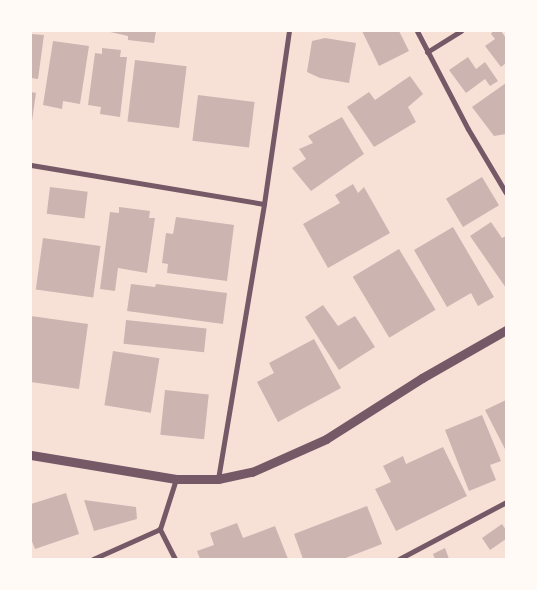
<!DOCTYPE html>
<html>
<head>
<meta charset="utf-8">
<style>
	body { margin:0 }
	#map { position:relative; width:537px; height:590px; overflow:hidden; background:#f7e1d7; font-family:Manrope,sans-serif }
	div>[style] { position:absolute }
	.building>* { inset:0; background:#ccb4b1; transform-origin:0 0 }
	.minor>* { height:5px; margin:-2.5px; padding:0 2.5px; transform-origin:2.5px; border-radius:2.5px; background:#755966 }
	.tertiary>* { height:9px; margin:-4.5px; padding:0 4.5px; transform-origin:4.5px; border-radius:4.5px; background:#755966 }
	span { translate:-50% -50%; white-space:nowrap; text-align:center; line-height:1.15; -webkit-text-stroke:5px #fffaf5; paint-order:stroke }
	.frame { position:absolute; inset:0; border:32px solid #fffaf5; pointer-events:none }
</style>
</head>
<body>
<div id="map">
	<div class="building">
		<i style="clip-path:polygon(106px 31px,156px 31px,154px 43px,128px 40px,128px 36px)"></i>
		<i style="clip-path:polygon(362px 31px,399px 31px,409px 51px,379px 66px)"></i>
		<i style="clip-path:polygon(493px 31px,501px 31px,506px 38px,506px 63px,501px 67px,485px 46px,495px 39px,491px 34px)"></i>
		<i style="clip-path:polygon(31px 34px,44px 35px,38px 79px,31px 78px)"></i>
		<i style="clip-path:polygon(325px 38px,356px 43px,349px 83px,320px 78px,307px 72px,312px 41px)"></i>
		<i style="clip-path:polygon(53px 41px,89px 46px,80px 104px,63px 101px,62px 109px,43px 105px)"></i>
		<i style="clip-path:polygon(102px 48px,121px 50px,120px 57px,127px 57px,120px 117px,100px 114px,101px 107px,88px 105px,95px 53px,102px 54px)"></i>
		<i style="clip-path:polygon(468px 57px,476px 69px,485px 62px,498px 81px,490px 86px,485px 79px,466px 93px,449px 70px)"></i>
		<i style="left:135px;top:60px;width:52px;height:62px;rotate:7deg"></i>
		<i style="clip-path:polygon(410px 76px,423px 94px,408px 107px,416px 122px,374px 147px,347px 107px,369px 92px,375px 100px)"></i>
		<i style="clip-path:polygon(506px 83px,506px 134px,494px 136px,472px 107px)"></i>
		<i style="clip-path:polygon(31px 92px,36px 93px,32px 121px,31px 121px)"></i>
		<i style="left:198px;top:95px;width:57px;height:46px;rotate:7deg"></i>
		<i style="clip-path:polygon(342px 117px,364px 154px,311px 191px,292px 168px,306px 159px,299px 149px,313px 143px,308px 136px)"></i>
		<i style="left:482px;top:177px;width:33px;height:42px;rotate:59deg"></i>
		<i style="clip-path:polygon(353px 184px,358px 193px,364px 187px,390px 233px,328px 268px,303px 224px,340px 203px,335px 195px)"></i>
		<i style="left:50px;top:187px;width:38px;height:27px;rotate:7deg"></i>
		<i style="clip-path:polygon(119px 207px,150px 211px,149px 218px,155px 218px,147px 273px,118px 268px,115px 291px,100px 289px,110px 212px,119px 213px)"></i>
		<i style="clip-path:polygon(176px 217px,234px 225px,227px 281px,167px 273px,168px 264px,162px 263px,166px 233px,173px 234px)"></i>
		<i style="clip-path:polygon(491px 222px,502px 238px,506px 236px,506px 288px,470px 236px)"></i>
		<i style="clip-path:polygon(453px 227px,494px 297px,478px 306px,471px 293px,447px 307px,414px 250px)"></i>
		<i style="left:43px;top:238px;width:58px;height:52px;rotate:8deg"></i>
		<i style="left:399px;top:249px;width:71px;height:54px;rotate:59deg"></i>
		<i style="clip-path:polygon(131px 284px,155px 287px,156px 284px,227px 293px,223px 324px,127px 311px)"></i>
		<i style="clip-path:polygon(323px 305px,338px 326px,355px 316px,375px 347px,339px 370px,305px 317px)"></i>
		<i style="clip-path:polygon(31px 316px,88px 324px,79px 389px,31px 382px)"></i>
		<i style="left:126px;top:320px;width:81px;height:24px;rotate:6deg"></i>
		<i style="clip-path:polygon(314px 339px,341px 388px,278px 422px,257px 382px,274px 373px,269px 363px)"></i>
		<i style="left:113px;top:351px;width:47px;height:55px;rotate:9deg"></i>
		<i style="left:165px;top:390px;width:44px;height:45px;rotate:6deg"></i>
		<i style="clip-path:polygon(506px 400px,506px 451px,485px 410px)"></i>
		<i style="clip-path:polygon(482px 415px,501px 461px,490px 465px,496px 480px,469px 491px,445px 430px)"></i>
		<i style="clip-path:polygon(443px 447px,467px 496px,396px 531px,375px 489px,391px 482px,383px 466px,403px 456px,406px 464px)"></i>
		<i style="clip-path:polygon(66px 493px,79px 534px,35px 549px,31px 539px,31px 504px)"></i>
		<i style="clip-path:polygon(84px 500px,136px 507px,137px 519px,94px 531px)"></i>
		<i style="clip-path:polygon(367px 506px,382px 544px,343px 559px,303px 559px,294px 534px)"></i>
		<i style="clip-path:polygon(237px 523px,243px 538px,275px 526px,288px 559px,200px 559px,197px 551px,214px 545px,210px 533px)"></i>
		<i style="clip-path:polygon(502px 524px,506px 530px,506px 539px,490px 550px,482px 538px)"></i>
		<i style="clip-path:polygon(445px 548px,449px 559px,435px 559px,433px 554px)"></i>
	</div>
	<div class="minor">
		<i style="left:417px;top:31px;width:110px;rotate:62.5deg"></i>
		<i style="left:468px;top:129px;width:74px;rotate:59.3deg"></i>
		<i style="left:427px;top:52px;width:40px;rotate:-32deg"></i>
		<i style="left:31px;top:165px;width:236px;rotate:9.5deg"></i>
		<i style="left:218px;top:479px;width:279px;rotate:-80.5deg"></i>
		<i style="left:264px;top:204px;width:175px;rotate:-81.8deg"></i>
		<i style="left:93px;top:559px;width:73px;rotate:-24.1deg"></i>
		<i style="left:175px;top:559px;width:34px;rotate:-117deg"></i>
		<i style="left:160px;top:529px;width:52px;rotate:-72.3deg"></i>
		<i style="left:399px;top:559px;width:121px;rotate:-28deg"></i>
	</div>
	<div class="tertiary">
		<i style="left:31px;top:455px;width:147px;rotate:9.4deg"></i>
		<i style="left:176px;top:479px;width:42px"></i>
		<i style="left:218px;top:479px;width:35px;rotate:-12deg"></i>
		<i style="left:252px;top:472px;width:81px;rotate:-24deg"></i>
		<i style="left:326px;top:439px;width:114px;rotate:-32.4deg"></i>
		<i style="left:422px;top:378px;width:97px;rotate:-29.7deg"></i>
	</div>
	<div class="frame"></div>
</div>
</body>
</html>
